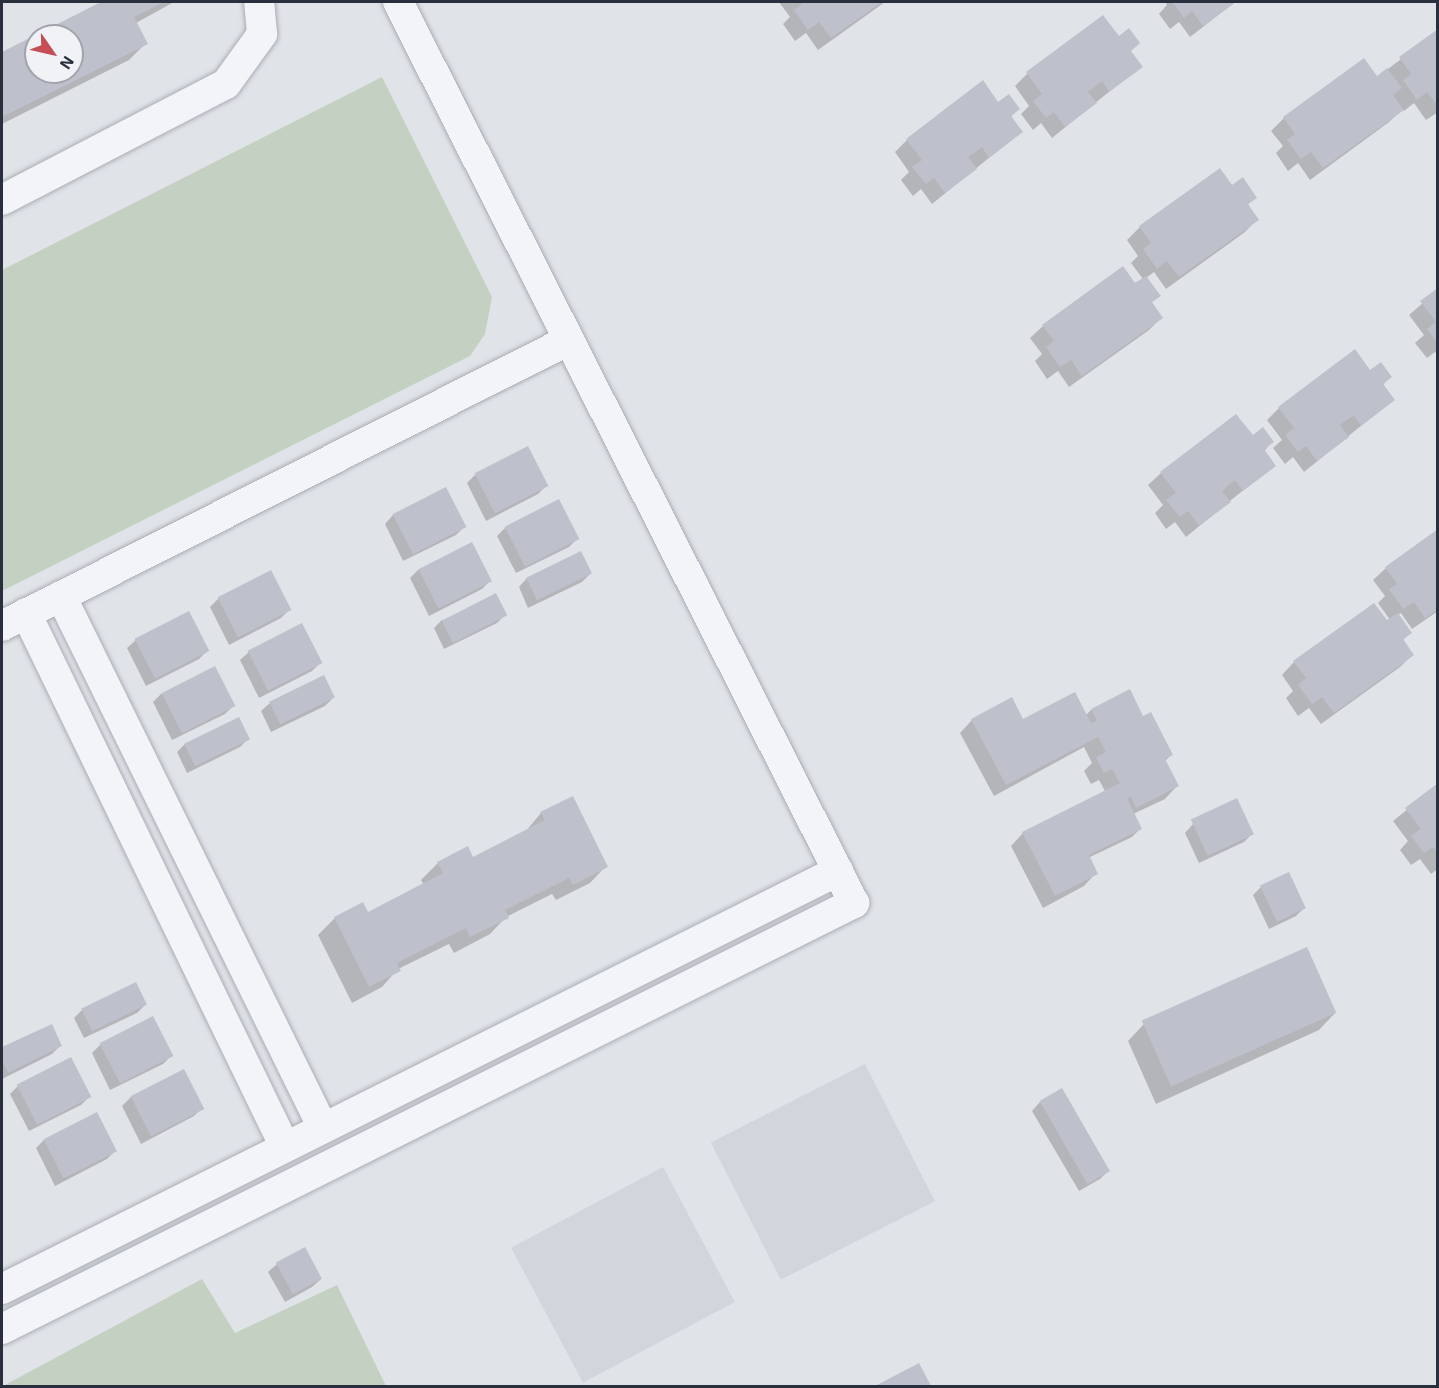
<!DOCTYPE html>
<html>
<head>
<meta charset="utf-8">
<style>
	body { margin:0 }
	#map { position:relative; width:1439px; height:1388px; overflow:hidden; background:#e0e3e8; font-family:"Exo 2",sans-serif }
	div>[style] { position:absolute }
	.built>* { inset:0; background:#d3d5dd; transform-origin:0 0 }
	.green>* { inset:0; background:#c4d1c2 }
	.shadow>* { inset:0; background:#0003 }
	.building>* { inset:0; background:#bec1cb; transform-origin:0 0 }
	.roads { filter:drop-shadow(0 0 2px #a9adb5) drop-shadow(0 0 2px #a9adb5) }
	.minor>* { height:30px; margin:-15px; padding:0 15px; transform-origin:15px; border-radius:15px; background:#f3f4f7 }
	span { translate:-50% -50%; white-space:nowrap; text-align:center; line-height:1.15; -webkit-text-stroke:4.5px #f0f2f6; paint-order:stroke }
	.frame { position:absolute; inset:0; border:3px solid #2a2f3e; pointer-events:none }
	.north { position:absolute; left:24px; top:24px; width:60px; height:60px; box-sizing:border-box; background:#f0f2f6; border:2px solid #a1a4ac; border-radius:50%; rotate:124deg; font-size:16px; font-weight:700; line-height:24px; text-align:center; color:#2a2f3e }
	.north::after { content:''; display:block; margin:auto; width:21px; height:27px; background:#c44e54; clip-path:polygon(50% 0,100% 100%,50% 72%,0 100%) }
</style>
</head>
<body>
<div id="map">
	<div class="built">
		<i style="left:865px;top:1064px;width:154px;height:173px;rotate:63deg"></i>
		<i style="left:663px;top:1167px;width:153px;height:172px;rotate:62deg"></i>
	</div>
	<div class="green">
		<i style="clip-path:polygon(382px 77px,492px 297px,485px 334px,470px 356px,2px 591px,2px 270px)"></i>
		<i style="clip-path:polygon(202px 1279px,235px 1333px,337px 1285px,386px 1386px,3px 1386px)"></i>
	</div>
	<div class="shadow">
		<i style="clip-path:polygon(102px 2px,174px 2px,136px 23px,146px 43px,129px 60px,2px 124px,2px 53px,36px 36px,36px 72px,72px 72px,72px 36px,36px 36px)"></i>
		<i style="clip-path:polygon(779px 2px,885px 2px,818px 50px,806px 33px,795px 41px,783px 24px,790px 17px)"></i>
		<i style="clip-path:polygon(1165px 2px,1235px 2px,1190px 37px,1179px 22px,1170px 29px,1159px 14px,1167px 5px)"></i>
		<i style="clip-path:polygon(1103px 17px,1141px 66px,1052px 138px,1041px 123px,1033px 130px,1021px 114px,1029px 106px,1015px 86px,1027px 74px)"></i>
		<i style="clip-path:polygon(1438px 31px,1438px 112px,1426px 120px,1414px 103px,1404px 111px,1402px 109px,1389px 122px,1310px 180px,1298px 163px,1288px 171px,1276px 153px,1283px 146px,1271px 131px,1284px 118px,1376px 78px)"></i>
		<i style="clip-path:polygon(998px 104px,1018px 109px,1010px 118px,1021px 132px,932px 204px,921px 189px,913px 196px,901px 180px,909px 172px,895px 152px,907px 140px)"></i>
		<i style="clip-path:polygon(1220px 170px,1232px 187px,1255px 198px,1247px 205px,1257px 219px,1245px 232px,1166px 289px,1154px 272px,1146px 278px,1159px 296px,1151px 303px,1161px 318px,1149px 330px,1069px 387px,1058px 371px,1047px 379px,1035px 361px,1042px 354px,1030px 338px,1043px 326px,1143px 279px,1131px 263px,1138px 256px,1127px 240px,1140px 227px)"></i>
		<i style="clip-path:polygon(1438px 290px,1438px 355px,1435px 352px,1427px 358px,1415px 343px,1424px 335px,1409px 315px)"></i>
		<i style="clip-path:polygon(1370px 372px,1390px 377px,1382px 386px,1393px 400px,1304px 472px,1293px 457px,1285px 464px,1273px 448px,1282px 440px,1267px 420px,1279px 408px)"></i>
		<i style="clip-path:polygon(1252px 437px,1272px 442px,1264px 451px,1274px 465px,1186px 537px,1175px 522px,1166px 529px,1155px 513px,1163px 505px,1148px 485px,1161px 473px)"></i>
		<i style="clip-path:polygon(527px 448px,546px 486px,538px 494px,486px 521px,467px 483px,475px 475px)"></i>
		<i style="clip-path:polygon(445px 489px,464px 527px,456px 535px,403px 561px,385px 524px,393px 515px)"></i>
		<i style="clip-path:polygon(505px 528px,577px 539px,569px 547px,516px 573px,497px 536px)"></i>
		<i style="clip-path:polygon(1438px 530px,1438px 611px,1412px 629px,1401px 613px,1398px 615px,1410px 633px,1402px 641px,1412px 655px,1400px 667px,1321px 724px,1309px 708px,1298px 716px,1286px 698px,1293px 691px,1282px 675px,1294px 662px,1390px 620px,1378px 603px,1385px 596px,1373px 580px,1386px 568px)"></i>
		<i style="clip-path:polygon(471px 544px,490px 581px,482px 589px,429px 616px,410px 578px,418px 570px)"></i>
		<i style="clip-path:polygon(270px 572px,289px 610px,281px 618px,229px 645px,210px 607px,218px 599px)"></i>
		<i style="clip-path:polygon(590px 574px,582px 582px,528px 608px,519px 587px,527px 578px)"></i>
		<i style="clip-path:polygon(505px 615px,497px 623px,444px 649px,434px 628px,442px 620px)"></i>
		<i style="clip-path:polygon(136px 640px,207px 651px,199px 659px,146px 686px,127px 648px)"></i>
		<i style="clip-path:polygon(249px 652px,320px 663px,312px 671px,259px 698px,240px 660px)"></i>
		<i style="clip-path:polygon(214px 668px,233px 706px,225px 714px,172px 740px,153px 702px,161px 694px)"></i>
		<i style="clip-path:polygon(1129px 691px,1143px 718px,1171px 755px,1165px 761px,1177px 786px,1165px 799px,1133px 814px,1140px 829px,1132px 837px,1088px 858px,1096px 873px,1084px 886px,1043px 908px,1011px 846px,1023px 833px,1105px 791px,1099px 780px,1091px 784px,1084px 771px,1092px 763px,1084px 747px,994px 796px,960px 733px,972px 720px,1023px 720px,1085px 716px,1091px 710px)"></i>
		<i style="clip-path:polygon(333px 698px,325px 706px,271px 732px,261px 711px,270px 703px)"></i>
		<i style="clip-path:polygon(248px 739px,240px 747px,187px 773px,177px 752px,185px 744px)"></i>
		<i style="clip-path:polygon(1438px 785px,1438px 869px,1431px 874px,1420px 859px,1411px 865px,1400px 850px,1408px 841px,1393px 821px)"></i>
		<i style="clip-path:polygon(541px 813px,606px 866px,590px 883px,556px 900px,552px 894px,506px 917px,490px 934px,454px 953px,449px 944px,398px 969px,382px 987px,352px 1003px,318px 935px,335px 918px,368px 914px,424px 885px,421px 880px,438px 863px,472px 859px,526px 831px)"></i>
		<i style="clip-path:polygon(1193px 824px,1252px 834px,1244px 842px,1199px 863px,1185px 833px)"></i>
		<i style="clip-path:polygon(1261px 887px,1304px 908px,1296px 916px,1269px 929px,1253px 895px)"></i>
		<i style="clip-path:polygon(145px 1005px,137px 1013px,84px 1038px,74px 1018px,82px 1010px)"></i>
		<i style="clip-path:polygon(1335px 1013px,1319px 1030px,1156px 1104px,1128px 1041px,1144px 1024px)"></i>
		<i style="clip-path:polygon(51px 1026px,60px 1046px,52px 1054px,2px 1079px,2px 1049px)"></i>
		<i style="clip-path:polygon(100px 1045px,171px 1056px,163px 1064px,110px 1090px,92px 1053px)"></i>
		<i style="clip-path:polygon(183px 1071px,202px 1108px,194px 1116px,141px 1144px,122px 1106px,131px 1097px)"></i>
		<i style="clip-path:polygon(18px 1086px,89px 1097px,81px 1105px,29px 1131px,10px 1094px)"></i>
		<i style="clip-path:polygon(1040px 1102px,1108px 1171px,1100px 1179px,1079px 1191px,1032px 1111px)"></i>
		<i style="clip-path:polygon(44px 1140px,115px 1151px,107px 1159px,55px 1186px,36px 1148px)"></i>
		<i style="clip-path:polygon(304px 1249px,321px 1279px,312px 1287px,285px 1302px,268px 1272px,277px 1264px)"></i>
		<i style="clip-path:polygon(918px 1365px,929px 1386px,877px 1386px)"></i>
	</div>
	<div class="building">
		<i style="clip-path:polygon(evenodd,101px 2px,164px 2px,134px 17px,148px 44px,2px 117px,2px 52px,101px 2px,36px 36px,72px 36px,72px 72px,36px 72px,36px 36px)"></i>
		<i style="clip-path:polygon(800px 2px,882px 2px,831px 38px,819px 22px,808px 30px,794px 10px,802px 4px)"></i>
		<i style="clip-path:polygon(1172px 2px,1236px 2px,1203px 26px,1192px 11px,1184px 18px)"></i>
		<i style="clip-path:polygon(1103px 15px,1119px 36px,1129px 28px,1140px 43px,1131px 51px,1143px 67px,1109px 92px,1102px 81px,1088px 92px,1097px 103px,1065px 127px,1054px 112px,1046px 118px,1033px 101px,1042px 94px,1026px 72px)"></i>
		<i style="clip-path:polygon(1438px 29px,1438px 106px,1427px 92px,1417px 100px,1403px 80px,1411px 74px,1399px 57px)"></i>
		<i style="clip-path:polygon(1364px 58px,1377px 76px,1387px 68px,1402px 88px,1393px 95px,1404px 110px,1323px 168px,1311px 152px,1301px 159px,1287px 140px,1295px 134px,1283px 117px)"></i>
		<i style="clip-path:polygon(983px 80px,998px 102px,1009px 94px,1020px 109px,1011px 116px,1023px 132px,989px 158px,982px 147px,968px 157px,977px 169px,945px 193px,934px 178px,926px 184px,912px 167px,922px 160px,906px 139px)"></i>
		<i style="clip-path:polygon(1220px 168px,1232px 185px,1243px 177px,1257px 198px,1248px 204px,1259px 220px,1179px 277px,1167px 261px,1157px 269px,1143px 249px,1151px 243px,1139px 226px)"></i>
		<i style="clip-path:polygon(1123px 266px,1135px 283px,1146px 276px,1161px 296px,1152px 302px,1163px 318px,1082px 376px,1071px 360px,1060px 367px,1046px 347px,1054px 341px,1042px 325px)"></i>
		<i style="clip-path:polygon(1438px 288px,1438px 344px,1427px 329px,1436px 322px,1420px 301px)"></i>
		<i style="clip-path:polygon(1355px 349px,1370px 370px,1381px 362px,1392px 377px,1383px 384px,1395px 400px,1361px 426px,1354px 415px,1340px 425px,1349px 437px,1317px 461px,1306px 446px,1298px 452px,1285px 435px,1294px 428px,1278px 407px)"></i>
		<i style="clip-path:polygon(1236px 414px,1253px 435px,1263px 427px,1274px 442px,1264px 449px,1276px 466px,1243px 491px,1235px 480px,1222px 491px,1231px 502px,1199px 526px,1188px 511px,1180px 517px,1166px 500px,1176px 493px,1160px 472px)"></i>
		<i style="left:528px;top:446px;width:45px;height:60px;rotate:63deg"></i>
		<i style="left:446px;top:487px;width:45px;height:60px;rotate:63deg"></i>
		<i style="left:559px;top:499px;width:45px;height:61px;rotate:63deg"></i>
		<i style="clip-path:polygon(1438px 529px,1438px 609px,1425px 618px,1414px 602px,1403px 609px,1389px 589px,1397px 584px,1385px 567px)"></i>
		<i style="left:472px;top:542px;width:44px;height:60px;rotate:63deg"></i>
		<i style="left:581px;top:551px;width:25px;height:61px;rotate:64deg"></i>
		<i style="left:271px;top:570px;width:45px;height:60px;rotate:63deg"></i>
		<i style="left:496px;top:593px;width:25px;height:61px;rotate:63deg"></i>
		<i style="clip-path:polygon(1374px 603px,1387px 620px,1398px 613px,1412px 633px,1403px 639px,1414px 655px,1334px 713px,1322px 697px,1312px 704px,1298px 685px,1306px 678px,1293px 661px)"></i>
		<i style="left:189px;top:611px;width:45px;height:61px;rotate:63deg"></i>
		<i style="left:302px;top:623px;width:45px;height:61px;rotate:63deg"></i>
		<i style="left:215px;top:666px;width:45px;height:60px;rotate:63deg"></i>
		<i style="left:324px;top:675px;width:25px;height:61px;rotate:64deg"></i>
		<i style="clip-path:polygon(1130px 689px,1143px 716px,1151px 712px,1173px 755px,1165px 759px,1179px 786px,1136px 808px,1131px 797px,1127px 798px,1142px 829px,1089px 855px,1098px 874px,1055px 896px,1022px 832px,1120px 783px,1112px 769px,1104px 773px,1096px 757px,1106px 752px,1098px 737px,1006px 785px,971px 719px,1012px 697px,1023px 719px,1075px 692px,1091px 723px,1097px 721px,1091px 709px)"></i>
		<i style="left:239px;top:717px;width:25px;height:61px;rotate:64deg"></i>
		<i style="clip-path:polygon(1438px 783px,1438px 853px,1433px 847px,1424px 853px,1411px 836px,1421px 829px,1405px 808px)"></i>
		<i style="clip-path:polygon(573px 796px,608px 867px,573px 885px,569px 878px,505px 910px,509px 918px,470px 937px,466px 928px,397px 963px,401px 971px,369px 987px,334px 917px,363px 902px,368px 912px,443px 873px,437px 862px,468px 846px,473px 857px,545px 820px,540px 812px)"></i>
		<i style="left:1237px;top:798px;width:40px;height:51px;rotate:65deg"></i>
		<i style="left:1289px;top:872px;width:40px;height:32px;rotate:65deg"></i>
		<i style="left:1307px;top:947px;width:72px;height:181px;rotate:66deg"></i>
		<i style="left:136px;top:982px;width:25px;height:61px;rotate:64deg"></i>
		<i style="left:153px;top:1016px;width:45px;height:60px;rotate:63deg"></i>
		<i style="clip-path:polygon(52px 1024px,62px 1046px,8px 1073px,2px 1060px,2px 1047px)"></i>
		<i style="left:71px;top:1057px;width:45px;height:61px;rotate:63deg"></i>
		<i style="left:184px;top:1069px;width:45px;height:60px;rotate:63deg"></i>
		<i style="left:1062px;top:1088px;width:96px;height:26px;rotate:60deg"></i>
		<i style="left:97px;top:1112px;width:44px;height:60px;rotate:63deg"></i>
		<i style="left:305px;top:1247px;width:36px;height:33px;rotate:62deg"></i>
		<i style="clip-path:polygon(919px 1363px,931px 1386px,877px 1386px,877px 1385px)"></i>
	</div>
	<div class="roads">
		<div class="minor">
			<i style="left:2px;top:200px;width:252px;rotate:-27.4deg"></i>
			<i style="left:226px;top:84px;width:62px;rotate:-54.2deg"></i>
			<i style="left:262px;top:34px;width:32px;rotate:-95deg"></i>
			<i style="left:61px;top:596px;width:593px;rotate:63.78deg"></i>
			<i style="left:26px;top:613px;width:593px;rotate:64.13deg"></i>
			<i style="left:2px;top:626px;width:635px;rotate:-26.77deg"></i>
			<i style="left:2px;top:1289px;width:935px;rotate:-26.57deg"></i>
			<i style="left:2px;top:1329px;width:953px;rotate:-26.57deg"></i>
			<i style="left:854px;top:903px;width:1010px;rotate:-116.84deg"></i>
		</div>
	</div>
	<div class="frame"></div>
	<div class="north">N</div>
</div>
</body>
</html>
